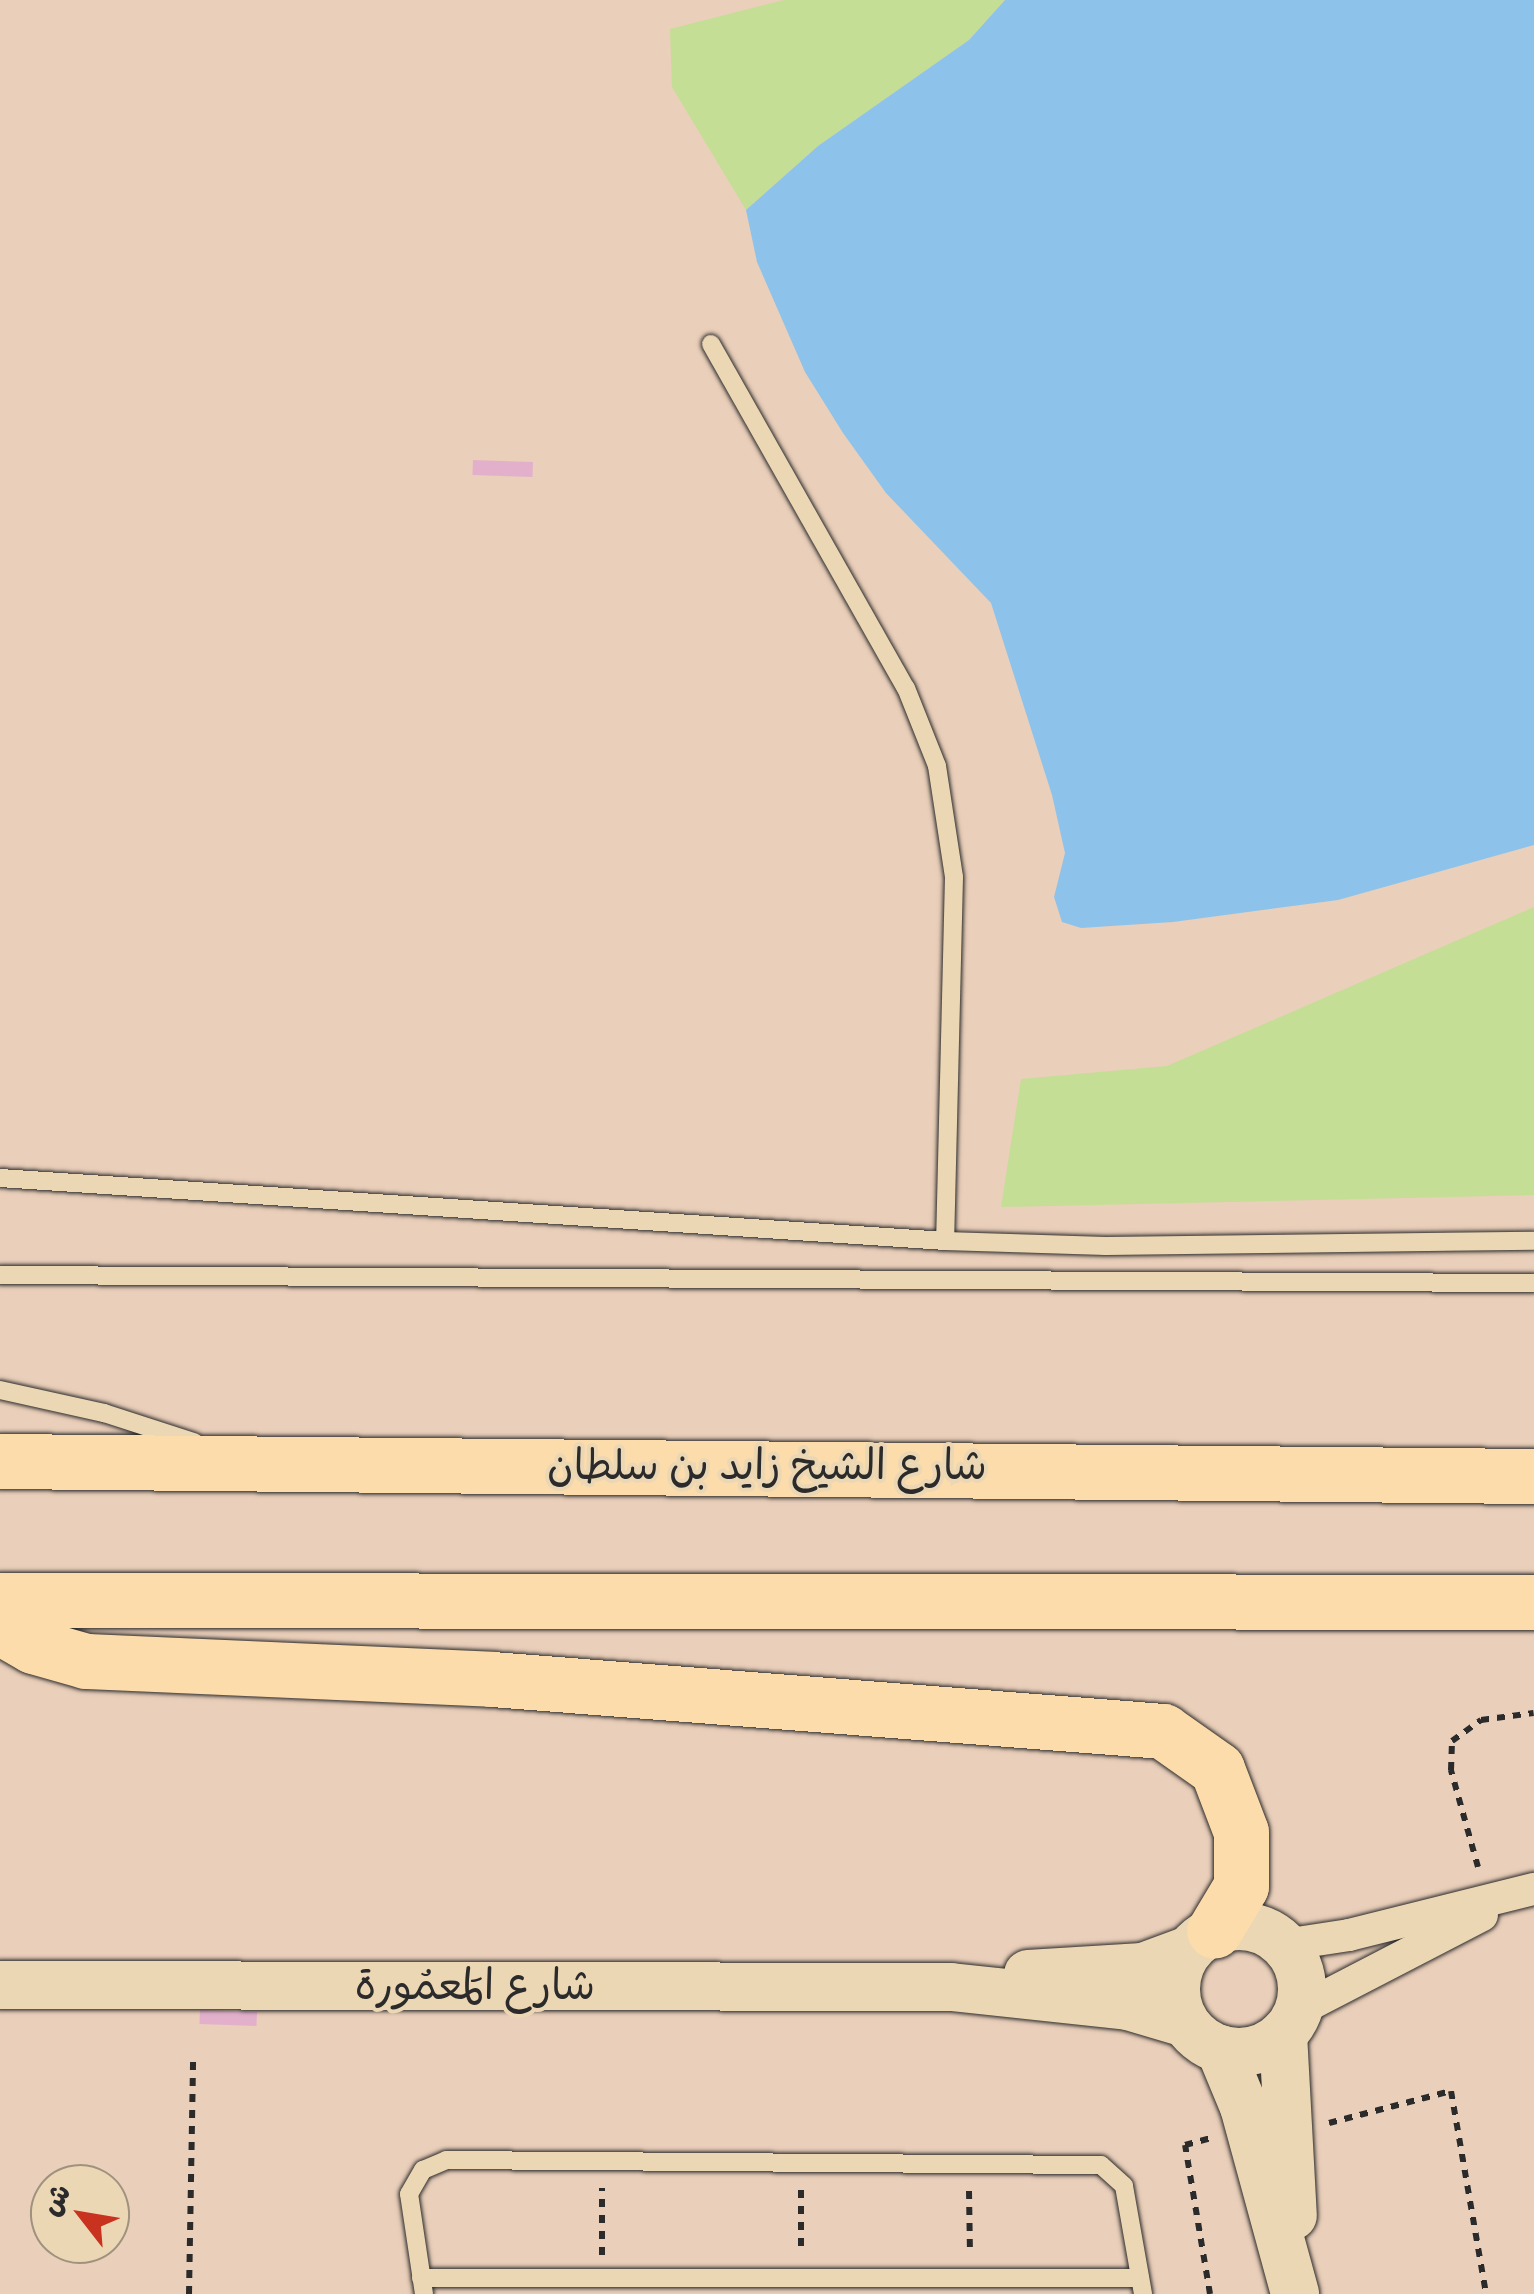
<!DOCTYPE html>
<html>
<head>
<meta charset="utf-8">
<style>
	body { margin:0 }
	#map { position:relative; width:1534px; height:2294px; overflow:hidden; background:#eacfba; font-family:Caveat,"Playpen Sans Arabic",sans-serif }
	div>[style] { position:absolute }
	.green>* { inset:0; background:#c4de95 }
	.water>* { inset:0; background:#8dc3eb }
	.building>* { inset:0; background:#e3b0cc; transform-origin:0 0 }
	.path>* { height:6px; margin-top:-3px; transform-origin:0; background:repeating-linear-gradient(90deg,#2b2b2b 0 8px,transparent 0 16px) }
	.roads { filter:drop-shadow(0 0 2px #2b2b2b) drop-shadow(0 0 2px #2b2b2b) }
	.lane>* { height:18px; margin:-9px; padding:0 9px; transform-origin:9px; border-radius:9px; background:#ecd7b5 }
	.street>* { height:32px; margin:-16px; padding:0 16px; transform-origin:16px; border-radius:16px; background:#ecd7b5 }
	.secondary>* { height:48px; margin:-24px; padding:0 24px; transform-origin:24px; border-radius:24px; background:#ecd7b5 }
	.secondary>.ring { margin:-24px; padding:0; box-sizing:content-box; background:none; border:48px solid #ecd7b5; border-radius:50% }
	.highway>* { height:55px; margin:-27.5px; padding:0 27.5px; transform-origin:27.5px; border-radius:27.5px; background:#fddcac }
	span { translate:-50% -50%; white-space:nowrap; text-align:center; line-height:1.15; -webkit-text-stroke:8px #ecd7b5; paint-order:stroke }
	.street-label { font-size:42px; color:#2b2b2b }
	.north { position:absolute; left:30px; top:2164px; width:100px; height:100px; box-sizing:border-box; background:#ecd7b5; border:2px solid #9f927e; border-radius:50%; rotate:301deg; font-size:28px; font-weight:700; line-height:40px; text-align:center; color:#2b2b2b }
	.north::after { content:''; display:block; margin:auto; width:35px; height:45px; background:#c8321e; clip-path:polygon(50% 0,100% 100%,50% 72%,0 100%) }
</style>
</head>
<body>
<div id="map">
	<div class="green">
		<i style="clip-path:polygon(784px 0,1005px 0,969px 40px,818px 146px,746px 210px,672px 87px,670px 29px)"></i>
		<i style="clip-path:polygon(1534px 907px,1534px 1195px,1001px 1207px,1021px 1079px,1167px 1066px)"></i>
	</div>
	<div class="water">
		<i style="clip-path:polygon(1005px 0,1534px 0,1534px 845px,1338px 900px,1173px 922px,1081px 928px,1062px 922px,1054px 897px,1065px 853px,1052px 795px,991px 603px,886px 493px,843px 433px,805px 372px,757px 262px,746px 210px,818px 146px,969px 40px)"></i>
	</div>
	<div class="building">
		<i style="left:473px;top:460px;width:60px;height:15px;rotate:2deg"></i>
		<i style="left:200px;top:2010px;width:57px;height:14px;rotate:2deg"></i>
	</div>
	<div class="path">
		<i style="left:1478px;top:1867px;width:101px;rotate:-105.6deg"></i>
		<i style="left:1451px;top:1770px;width:29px;rotate:-88deg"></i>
		<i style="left:1452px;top:1741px;width:36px;rotate:-36deg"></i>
		<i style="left:1481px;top:1720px;width:53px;rotate:-7.5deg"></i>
		<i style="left:1329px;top:2123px;width:126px;rotate:-14.7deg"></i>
		<i style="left:1451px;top:2091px;width:206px;rotate:80.2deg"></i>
		<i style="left:801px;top:2190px;width:62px;rotate:90deg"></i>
		<i style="left:969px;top:2191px;width:63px;rotate:89.1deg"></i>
		<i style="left:602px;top:2255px;width:67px;rotate:-90deg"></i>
		<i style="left:189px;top:2294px;width:232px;rotate:-89deg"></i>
		<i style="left:1210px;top:2294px;width:151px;rotate:-99.5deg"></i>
		<i style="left:1185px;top:2145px;width:28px;rotate:-15deg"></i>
	</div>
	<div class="roads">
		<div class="lane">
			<i style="left:711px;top:344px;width:395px;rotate:60.5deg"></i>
			<i style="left:906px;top:688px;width:84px;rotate:68.3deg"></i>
			<i style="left:937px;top:766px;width:112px;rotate:81.3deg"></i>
			<i style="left:954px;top:877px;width:364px;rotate:91.4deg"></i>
			<i style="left:0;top:1178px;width:947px;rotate:3.81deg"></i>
			<i style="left:945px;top:1241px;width:161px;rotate:1.8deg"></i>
			<i style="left:1106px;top:1246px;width:428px;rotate:-0.7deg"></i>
			<i style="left:0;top:1275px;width:1534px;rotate:0.3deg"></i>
			<i style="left:0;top:1390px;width:107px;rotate:12.5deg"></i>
			<i style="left:104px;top:1413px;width:95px;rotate:17.9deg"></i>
			<i style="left:421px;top:2278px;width:719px"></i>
			<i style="left:424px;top:2294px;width:101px;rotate:-98.5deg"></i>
			<i style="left:409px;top:2194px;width:28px;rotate:-60deg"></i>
			<i style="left:423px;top:2170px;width:25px;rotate:-23deg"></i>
			<i style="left:446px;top:2160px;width:655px;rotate:0.44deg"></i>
			<i style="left:1101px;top:2165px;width:31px;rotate:42deg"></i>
			<i style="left:1124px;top:2186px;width:110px;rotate:80deg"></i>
		</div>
		<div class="street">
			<i style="left:1284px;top:1945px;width:66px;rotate:-8.7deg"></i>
			<i style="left:1349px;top:1935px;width:191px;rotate:-14deg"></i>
			<i style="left:1299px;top:2010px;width:206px;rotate:-27.4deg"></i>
		</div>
		<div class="secondary">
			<i class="ring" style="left:1176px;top:1926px;width:78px;height:78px"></i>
			<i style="left:1028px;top:1974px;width:115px;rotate:-3.5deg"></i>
			<i style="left:1143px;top:1967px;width:49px;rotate:-20.3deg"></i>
			<i style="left:0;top:1985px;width:951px;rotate:0.12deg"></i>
			<i style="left:951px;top:1987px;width:178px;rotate:6.1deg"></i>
			<i style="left:1128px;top:2006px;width:59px;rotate:16.6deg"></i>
			<i style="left:1283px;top:2034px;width:182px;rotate:86.9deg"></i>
			<i style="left:1220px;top:2049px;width:63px;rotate:67.5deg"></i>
			<i style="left:1244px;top:2107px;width:194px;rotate:74.7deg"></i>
		</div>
		<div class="highway">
			<i style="left:0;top:1461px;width:1534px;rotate:0.56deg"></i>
			<i style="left:0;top:1600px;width:1534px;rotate:0.07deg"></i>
			<i style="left:0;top:1627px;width:38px;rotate:30deg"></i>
			<i style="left:33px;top:1646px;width:55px;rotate:15.8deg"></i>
			<i style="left:86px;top:1661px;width:406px;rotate:2.5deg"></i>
			<i style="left:492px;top:1679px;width:673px;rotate:4.43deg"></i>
			<i style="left:1163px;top:1731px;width:66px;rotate:35.1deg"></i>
			<i style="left:1217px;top:1769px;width:67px;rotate:69.1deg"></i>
			<i style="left:1241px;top:1832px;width:54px;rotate:90deg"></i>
			<i style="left:1241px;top:1886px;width:52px;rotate:121deg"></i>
		</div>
	</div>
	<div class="street-label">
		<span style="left:767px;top:1466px">شارع الشيخ زايد بن سلطان</span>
		<span style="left:475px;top:1986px">شارع المَعمُورة</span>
	</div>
	<div class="north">ش</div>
</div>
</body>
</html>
